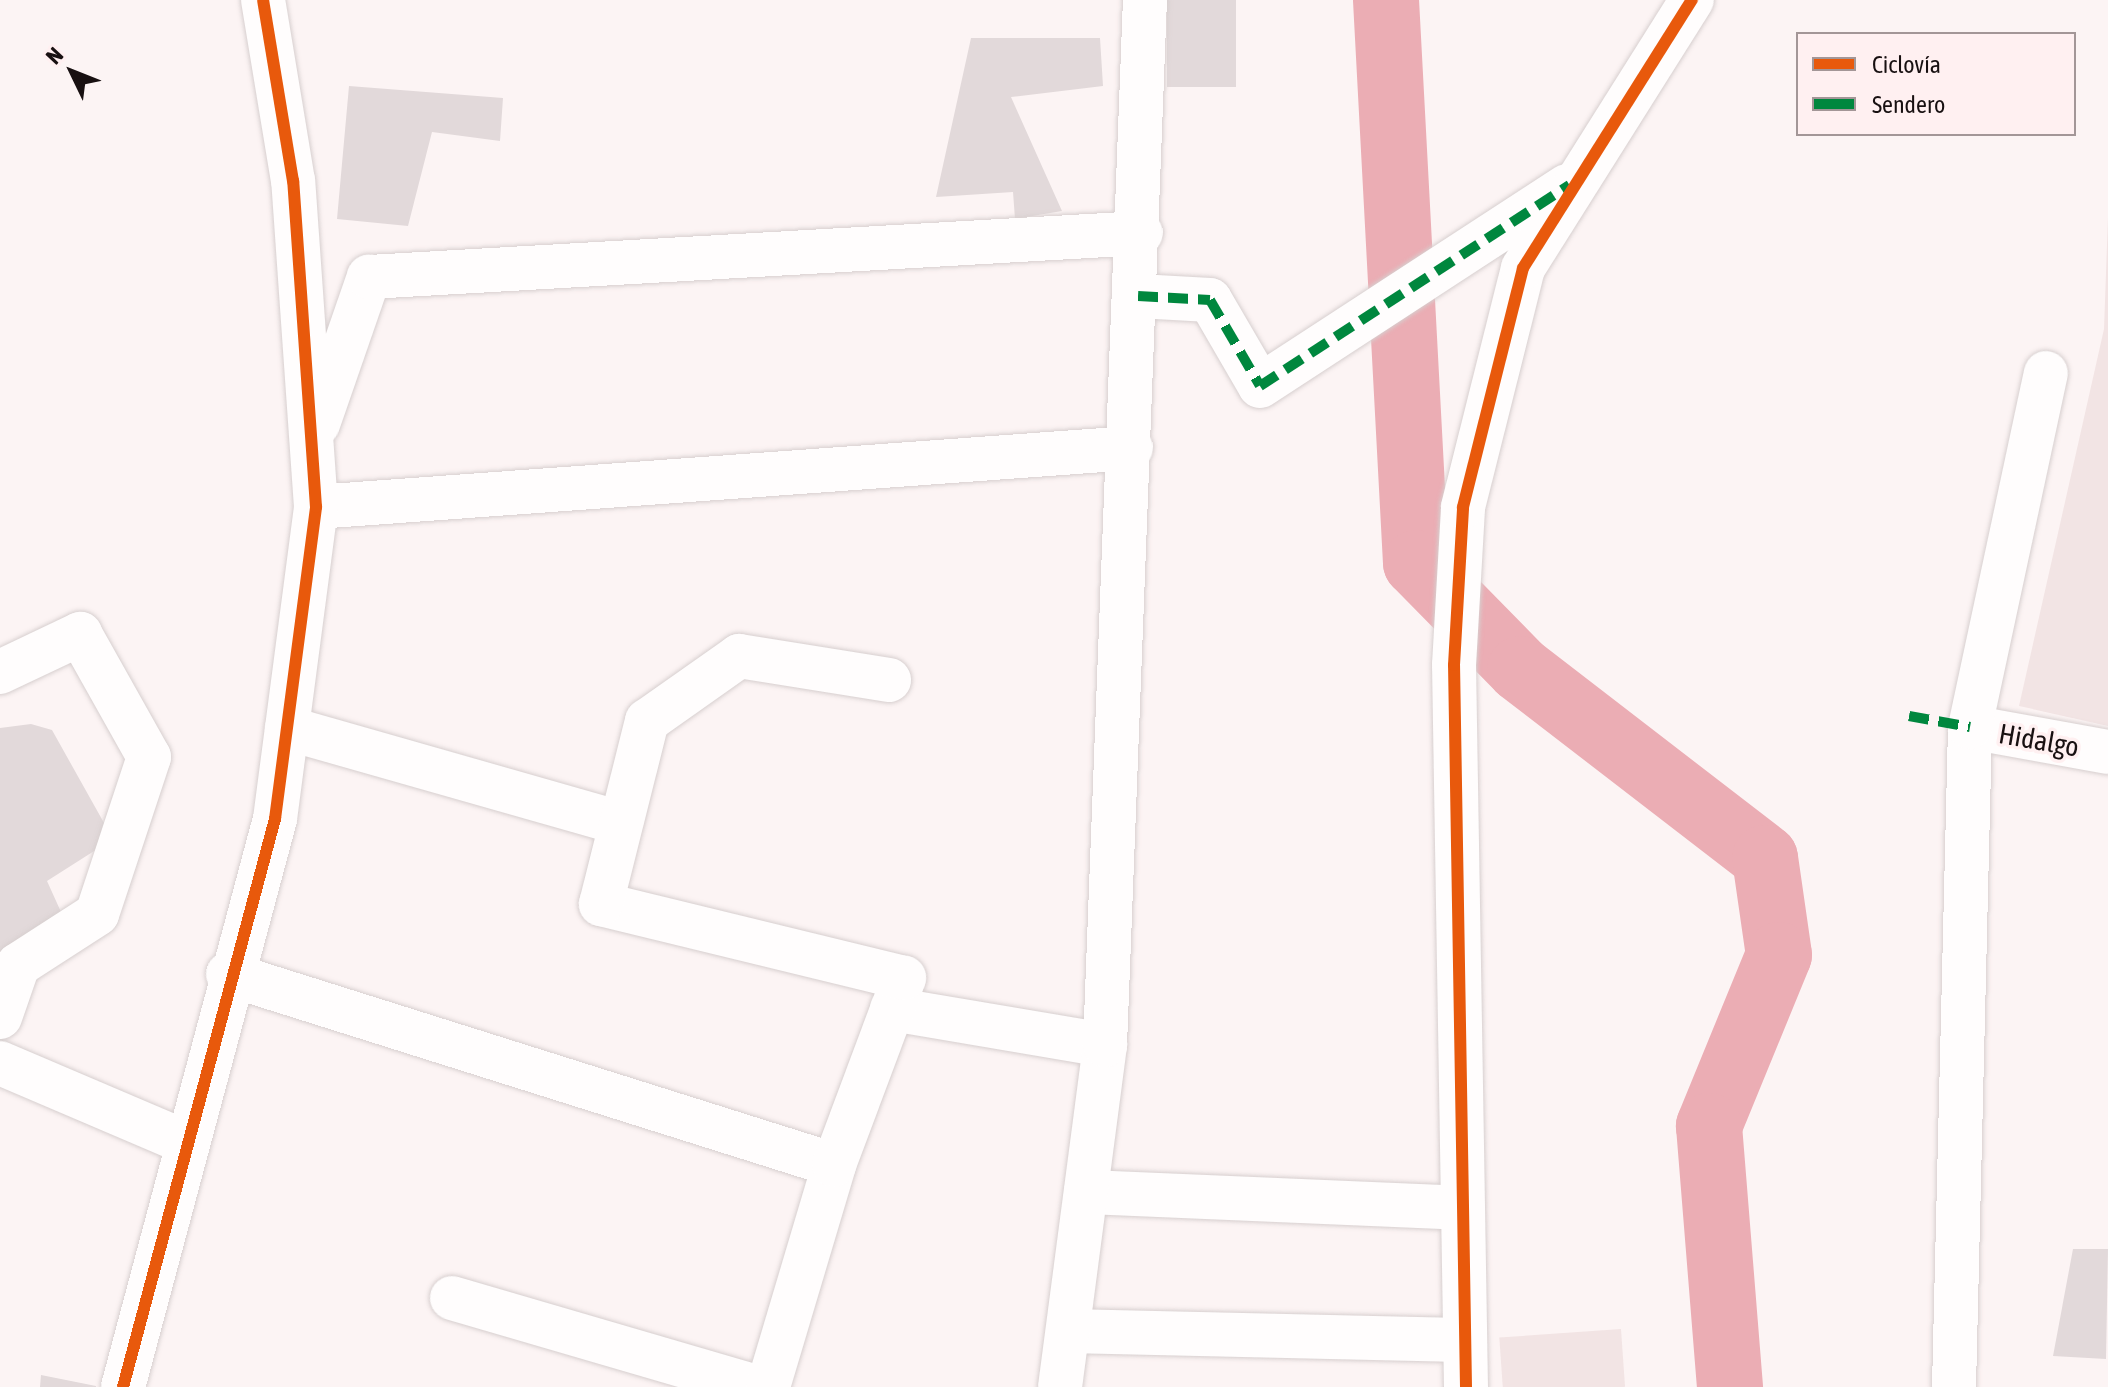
<!DOCTYPE html>
<html>
<head>
<meta charset="utf-8">
<style>
	body { margin:0 }
	#map { position:relative; width:2108px; height:1387px; overflow:hidden; background:#fcf4f4; font-family:"Asap Condensed",sans-serif }
	div>[style] { position:absolute }
	.built>* { inset:0; background:#f2e4e4; transform-origin:0 0 }
	.river>* { height:66px; margin:-33px; padding:0 33px; transform-origin:33px; border-radius:33px; background:#ebadb4 }
	.building>* { inset:0; background:#e2d9da; transform-origin:0 0 }
	.roads { filter:drop-shadow(0 0 2px #d7cfcf) drop-shadow(0 0 2px #d7cfcf) }
	.minor>* { height:44px; margin:-22px; padding:0 22px; transform-origin:22px; border-radius:22px; background:#fffdfd }
	.quiet>* { height:10px; margin-top:-5px; transform-origin:0; background:repeating-linear-gradient(90deg,#00873e 0 20px,transparent 0 30px) }
	.cycleway>* { height:12px; margin:-6px; padding:0 6px; transform-origin:6px; border-radius:6px; background:#e8590c }
	span { translate:-50% -50%; white-space:nowrap; text-align:center; line-height:1.15; -webkit-text-stroke:7px #fff0f1; paint-order:stroke }
	.street-label { font-size:28px; color:#181011 }
	.legend { position:absolute; left:1796px; top:32px; width:280px; height:104px; box-sizing:border-box; background:#fff0f1; border:2px solid #a39697; margin:0; padding:10px 14px; list-style:none; font-size:24px; color:#181011 }
	.legend li { display:flex; align-items:center; gap:16px; height:40px }
	.legend b { width:40px; border:2px solid #a39697 }
	.north { position:absolute; left:32px; top:32px; width:80px; height:80px; -webkit-text-stroke:6px #fff0f1; paint-order:stroke; rotate:313deg; font-size:22px; font-weight:700; line-height:32px; text-align:center; color:#181011 }
	.north::after { content:''; display:block; margin:auto; width:28px; height:36px; background:#181011; clip-path:polygon(50% 0,100% 100%,50% 72%,0 100%) }
</style>
</head>
<body>
<div id="map">
	<div class="built">
		<i style="clip-path:polygon(2108px 217px,2108px 726px,2019px 706px,2104px 329px)"></i>
		<i style="left:1621px;top:1329px;width:58px;height:122px;rotate:86deg"></i>
	</div>
	<div class="river">
		<i style="left:1386px;top:0;width:564px;rotate:86.95deg"></i>
		<i style="left:1416px;top:563px;width:148px;rotate:45.5deg"></i>
		<i style="left:1520px;top:669px;width:309px;rotate:37.6deg"></i>
		<i style="left:1765px;top:858px;width:98px;rotate:81.8deg"></i>
		<i style="left:1779px;top:955px;width:185px;rotate:112.3deg"></i>
		<i style="left:1709px;top:1126px;width:262px;rotate:85.4deg"></i>
	</div>
	<div class="building">
		<i style="left:1167px;top:0;width:69px;height:87px"></i>
		<i style="clip-path:polygon(971px 38px,1100px 38px,1103px 86px,1011px 97px,1062px 211px,1015px 219px,1013px 192px,936px 197px)"></i>
		<i style="clip-path:polygon(349px 86px,503px 98px,500px 141px,432px 132px,408px 226px,337px 219px)"></i>
		<i style="clip-path:polygon(31px 724px,52px 730px,113px 839px,47px 881px,66px 923px,0 969px,0 728px)"></i>
		<i style="clip-path:polygon(2073px 1249px,2108px 1249px,2106px 1359px,2053px 1356px)"></i>
		<i style="clip-path:polygon(41px 1375px,96px 1386px,96px 1387px,40px 1387px)"></i>
	</div>
	<div class="roads">
		<div class="minor">
			<i style="left:1138px;top:296px;width:72px;rotate:3.2deg"></i>
			<i style="left:1210px;top:300px;width:99px;rotate:59.8deg"></i>
			<i style="left:1260px;top:386px;width:366px;rotate:-33.1deg"></i>
			<i style="left:318px;top:424px;width:156px;rotate:-70.9deg"></i>
			<i style="left:369px;top:277px;width:773px;rotate:-3.26deg"></i>
			<i style="left:316px;top:507px;width:817px;rotate:-4.14deg"></i>
			<i style="left:0;top:672px;width:89px;rotate:-25.4deg"></i>
			<i style="left:80px;top:634px;width:141px;rotate:60.7deg"></i>
			<i style="left:149px;top:757px;width:165px;rotate:108.3deg"></i>
			<i style="left:97px;top:914px;width:94px;rotate:147.2deg"></i>
			<i style="left:18px;top:965px;width:55px;rotate:109.1deg"></i>
			<i style="left:1970px;top:727px;width:140px;rotate:10.3deg"></i>
			<i style="left:287px;top:728px;width:347px;rotate:15.9deg"></i>
			<i style="left:228px;top:974px;width:635px;rotate:17.49deg"></i>
			<i style="left:892px;top:1009px;width:216px;rotate:9.6deg"></i>
			<i style="left:0;top:1063px;width:201px;rotate:23.1deg"></i>
			<i style="left:1086px;top:1192px;width:376px;rotate:2.4deg"></i>
			<i style="left:452px;top:1298px;width:318px;rotate:16.3deg"></i>
			<i style="left:1068px;top:1331px;width:393px;rotate:1.3deg"></i>
			<i style="left:123px;top:1387px;width:588px;rotate:-75.02deg"></i>
			<i style="left:275px;top:819px;width:315px;rotate:-82.5deg"></i>
			<i style="left:316px;top:507px;width:327px;rotate:-94deg"></i>
			<i style="left:293px;top:181px;width:183px;rotate:-99.4deg"></i>
			<i style="left:768px;top:1387px;width:232px;rotate:-73.4deg"></i>
			<i style="left:834px;top:1165px;width:200px;rotate:-69.5deg"></i>
			<i style="left:904px;top:978px;width:312px;rotate:-166.3deg"></i>
			<i style="left:601px;top:904px;width:189px;rotate:-75.9deg"></i>
			<i style="left:647px;top:721px;width:113px;rotate:-35.2deg"></i>
			<i style="left:739px;top:656px;width:152px;rotate:9.1deg"></i>
			<i style="left:1060px;top:1387px;width:345px;rotate:-82.5deg"></i>
			<i style="left:1105px;top:1045px;width:1046px;rotate:-87.81deg"></i>
			<i style="left:1466px;top:1387px;width:722px;rotate:-90.95deg"></i>
			<i style="left:1454px;top:665px;width:158px;rotate:-86.7deg"></i>
			<i style="left:1463px;top:507px;width:246px;rotate:-75.9deg"></i>
			<i style="left:1523px;top:268px;width:317px;rotate:-57.8deg"></i>
			<i style="left:1954px;top:1387px;width:660px;rotate:-88.61deg"></i>
			<i style="left:1970px;top:727px;width:362px;rotate:-77.9deg"></i>
		</div>
	</div>
	<div class="quiet">
		<i style="left:1138px;top:296px;width:72px;rotate:3.2deg"></i>
		<i style="left:1210px;top:300px;width:99px;rotate:59.8deg"></i>
		<i style="left:1260px;top:386px;width:369px;rotate:-33deg"></i>
		<i style="left:1909px;top:716px;width:62px;rotate:10.2deg"></i>
	</div>
	<div class="cycleway">
		<i style="left:123px;top:1387px;width:588px;rotate:-75.02deg"></i>
		<i style="left:275px;top:819px;width:315px;rotate:-82.5deg"></i>
		<i style="left:316px;top:507px;width:327px;rotate:-94deg"></i>
		<i style="left:293px;top:181px;width:183px;rotate:-99.4deg"></i>
		<i style="left:1466px;top:1387px;width:722px;rotate:-90.95deg"></i>
		<i style="left:1454px;top:665px;width:158px;rotate:-86.7deg"></i>
		<i style="left:1463px;top:507px;width:246px;rotate:-75.9deg"></i>
		<i style="left:1523px;top:268px;width:317px;rotate:-57.8deg"></i>
	</div>
	<div class="street-label">
		<span style="left:2039px;top:740px;rotate:10deg">Hidalgo</span>
	</div>
	<ul class="legend">
	<li><b style="height:10px;background:#e8590c"></b>Ciclovía</li>
	<li><b style="height:10px;background:#00873e"></b>Sendero</li>
	</ul>
	<div class="north">N</div>
</div>
</body>
</html>
